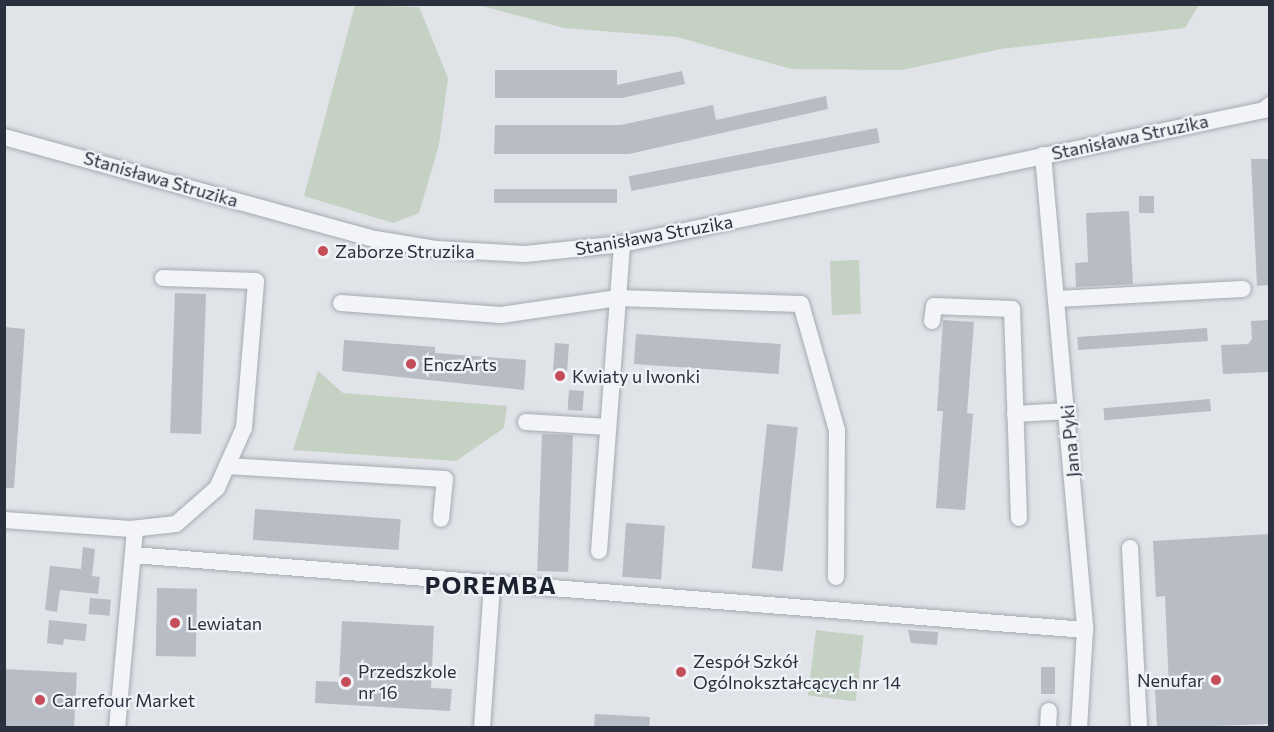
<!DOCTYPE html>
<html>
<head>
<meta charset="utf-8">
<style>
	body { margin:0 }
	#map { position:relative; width:1274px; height:732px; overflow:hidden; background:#e0e3e8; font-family:Commissioner,sans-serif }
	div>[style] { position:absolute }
	.green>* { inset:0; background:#c5d1c2; transform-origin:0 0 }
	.building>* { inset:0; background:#b8bcc4; transform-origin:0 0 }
	.roads { filter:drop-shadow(0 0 2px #a6aab2) drop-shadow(0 0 2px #a6aab2) }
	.minor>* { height:16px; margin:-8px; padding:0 8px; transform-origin:8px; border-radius:8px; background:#f3f4f7 }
	.dots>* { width:16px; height:16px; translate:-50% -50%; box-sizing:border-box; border:3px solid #eff2f6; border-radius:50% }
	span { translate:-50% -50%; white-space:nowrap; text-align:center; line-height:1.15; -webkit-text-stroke:4.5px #eff2f6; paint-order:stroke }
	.street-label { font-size:18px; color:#2a303e }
	.poi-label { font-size:18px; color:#2a303e }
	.left { translate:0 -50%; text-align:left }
	.right { translate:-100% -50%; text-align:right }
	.district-label { font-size:24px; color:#1c222f; font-weight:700; letter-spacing:1.5px }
	.frame { position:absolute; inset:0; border:6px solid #2a303e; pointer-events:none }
</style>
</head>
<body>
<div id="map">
	<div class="green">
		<i style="clip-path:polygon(355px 5px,419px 7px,448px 78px,439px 145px,419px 213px,393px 223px,304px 196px)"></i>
		<i style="clip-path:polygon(478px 5px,1199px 5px,1185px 28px,1001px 49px,902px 70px,791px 69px,677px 37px,564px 28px)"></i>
		<i style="left:859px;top:260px;width:54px;height:29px;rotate:88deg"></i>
		<i style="clip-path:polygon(318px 371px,343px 393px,507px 406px,504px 428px,456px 461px,293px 450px)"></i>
		<i style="left:816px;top:630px;width:48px;height:66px;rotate:7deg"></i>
	</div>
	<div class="building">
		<i style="clip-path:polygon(495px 70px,617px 70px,617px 85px,682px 71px,685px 84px,622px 98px,495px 98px)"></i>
		<i style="clip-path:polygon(826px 96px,828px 109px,629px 154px,494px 154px,495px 125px,621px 125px,713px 105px,716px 120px)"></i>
		<i style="left:877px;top:128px;width:15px;height:253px;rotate:79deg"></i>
		<i style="clip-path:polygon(1251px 159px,1269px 159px,1269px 285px,1257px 286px)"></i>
		<i style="left:494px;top:189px;width:123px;height:14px"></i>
		<i style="left:1139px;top:196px;width:15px;height:17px"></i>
		<i style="clip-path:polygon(1129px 211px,1133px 284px,1076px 287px,1075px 263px,1088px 262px,1086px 213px)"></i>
		<i style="left:175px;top:293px;width:31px;height:140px;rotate:2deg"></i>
		<i style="clip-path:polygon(943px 320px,974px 322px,967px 413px,973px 414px,965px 510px,936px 508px,943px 411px,937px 411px)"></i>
		<i style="clip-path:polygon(1269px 320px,1269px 372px,1223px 374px,1221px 345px,1248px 344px,1252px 339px,1251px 321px)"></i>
		<i style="clip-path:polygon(4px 327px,25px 329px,14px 488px,4px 488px)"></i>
		<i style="left:1207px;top:328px;width:13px;height:130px;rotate:86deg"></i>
		<i style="left:636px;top:334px;width:145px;height:30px;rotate:4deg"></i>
		<i style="clip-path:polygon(344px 340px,435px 347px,435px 353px,526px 360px,524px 390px,342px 371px)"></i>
		<i style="left:555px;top:343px;width:14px;height:36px;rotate:4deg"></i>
		<i style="left:569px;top:390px;width:15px;height:20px;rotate:4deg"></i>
		<i style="left:1210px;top:399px;width:12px;height:107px;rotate:85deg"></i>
		<i style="left:767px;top:424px;width:31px;height:145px;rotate:6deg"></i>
		<i style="left:542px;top:434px;width:31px;height:137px;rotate:2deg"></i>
		<i style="left:255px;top:509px;width:146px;height:31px;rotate:4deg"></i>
		<i style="left:626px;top:523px;width:39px;height:54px;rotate:4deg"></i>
		<i style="clip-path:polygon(1269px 534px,1269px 724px,1157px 728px,1155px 690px,1169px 689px,1165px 596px,1156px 597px,1153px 541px)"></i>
		<i style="clip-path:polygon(83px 547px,95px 549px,92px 576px,100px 577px,98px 594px,60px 590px,57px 612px,45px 610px,50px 566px,81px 569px)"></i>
		<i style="left:157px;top:588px;width:40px;height:68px;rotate:1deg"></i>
		<i style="left:90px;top:598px;width:21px;height:16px;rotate:5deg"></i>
		<i style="clip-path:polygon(49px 620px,87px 624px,85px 641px,64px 639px,63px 645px,47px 643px)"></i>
		<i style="clip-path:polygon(342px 621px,434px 626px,431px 688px,452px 689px,450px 711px,315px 703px,316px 681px,339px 682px)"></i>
		<i style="clip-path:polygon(908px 630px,938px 632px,937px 645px,911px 643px)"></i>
		<i style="left:1041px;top:667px;width:14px;height:27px"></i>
		<i style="left:4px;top:669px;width:73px;height:59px;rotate:3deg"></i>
		<i style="clip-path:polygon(595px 714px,650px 717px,649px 728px,594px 728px)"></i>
	</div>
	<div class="roads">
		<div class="minor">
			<i style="left:4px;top:137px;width:385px;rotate:15.4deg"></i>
			<i style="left:375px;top:239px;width:63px;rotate:9.2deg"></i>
			<i style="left:437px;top:249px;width:88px;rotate:3.3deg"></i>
			<i style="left:525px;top:254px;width:98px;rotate:-5.9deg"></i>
			<i style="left:622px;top:244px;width:656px;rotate:-11.79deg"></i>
			<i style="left:1264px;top:110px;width:8px;rotate:-40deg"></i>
			<i style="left:1043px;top:155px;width:477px;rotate:84.9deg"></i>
			<i style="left:1085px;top:630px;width:98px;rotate:93.5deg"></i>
			<i style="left:1057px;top:299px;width:186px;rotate:-3.1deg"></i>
			<i style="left:341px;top:303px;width:160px;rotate:4.3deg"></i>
			<i style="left:501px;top:315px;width:118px;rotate:-8.3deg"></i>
			<i style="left:618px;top:298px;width:183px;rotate:1.9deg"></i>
			<i style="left:801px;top:304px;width:131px;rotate:74.1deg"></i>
			<i style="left:837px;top:430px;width:147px;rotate:90.4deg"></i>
			<i style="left:932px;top:321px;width:15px;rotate:-82deg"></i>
			<i style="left:934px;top:306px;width:78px;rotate:2.2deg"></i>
			<i style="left:1012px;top:309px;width:209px;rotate:88.1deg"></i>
			<i style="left:1015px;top:414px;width:53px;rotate:-3.2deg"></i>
			<i style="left:526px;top:422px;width:82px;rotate:3.5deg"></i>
			<i style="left:227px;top:466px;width:218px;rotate:3.4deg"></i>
			<i style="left:445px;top:479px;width:40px;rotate:95.7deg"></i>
			<i style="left:4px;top:520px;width:127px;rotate:4.1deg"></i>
			<i style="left:131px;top:529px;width:45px;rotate:-6.3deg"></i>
			<i style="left:176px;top:524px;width:55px;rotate:-41.3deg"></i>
			<i style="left:217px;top:488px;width:66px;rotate:-65.8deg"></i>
			<i style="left:244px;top:428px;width:147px;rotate:-85.3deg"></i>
			<i style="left:256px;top:281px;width:93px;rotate:-178.2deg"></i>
			<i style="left:1130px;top:548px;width:180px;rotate:87.1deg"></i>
			<i style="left:599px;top:551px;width:308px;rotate:-85.7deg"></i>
			<i style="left:133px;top:555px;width:955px;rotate:4.5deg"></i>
			<i style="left:117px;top:728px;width:200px;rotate:-84.8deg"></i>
			<i style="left:482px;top:728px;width:143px;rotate:-86deg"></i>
			<i style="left:1048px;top:728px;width:17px;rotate:-87deg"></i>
		</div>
	</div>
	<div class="dots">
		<i style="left:323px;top:251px;background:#c54d5a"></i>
		<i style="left:411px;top:364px;background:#c54d5a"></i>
		<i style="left:560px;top:376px;background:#c54d5a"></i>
		<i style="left:175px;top:623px;background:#c54d5a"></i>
		<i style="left:681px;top:672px;background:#c54d5a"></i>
		<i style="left:1216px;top:680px;background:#c54d5a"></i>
		<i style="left:346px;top:682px;background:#c54d5a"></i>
		<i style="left:40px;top:700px;background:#c54d5a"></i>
	</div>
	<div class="street-label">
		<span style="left:1130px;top:137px;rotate:-12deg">Stanisława Struzika</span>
		<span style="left:161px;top:179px;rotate:16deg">Stanisława Struzika</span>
		<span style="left:654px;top:235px;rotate:-10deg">Stanisława Struzika</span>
		<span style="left:1070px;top:441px;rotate:-95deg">Jana Pyki</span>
	</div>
	<div class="poi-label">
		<span class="left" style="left:335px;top:251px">Zaborze Struzika</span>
		<span class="left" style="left:423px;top:364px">EnczArts</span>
		<span class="left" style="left:572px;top:376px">Kwiaty u Iwonki</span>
		<span class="left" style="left:187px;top:623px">Lewiatan</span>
		<span class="left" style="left:693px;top:672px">Zespół Szkół<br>Ogólnokształcących nr 14</span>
		<span class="left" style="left:358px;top:682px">Przedszkole<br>nr 16</span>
		<span class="right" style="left:1204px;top:680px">Nenufar</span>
		<span class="left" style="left:52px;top:700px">Carrefour Market</span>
	</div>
	<div class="district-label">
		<span style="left:491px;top:585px">POREMBA</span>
	</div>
	<div class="frame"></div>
</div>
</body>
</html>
